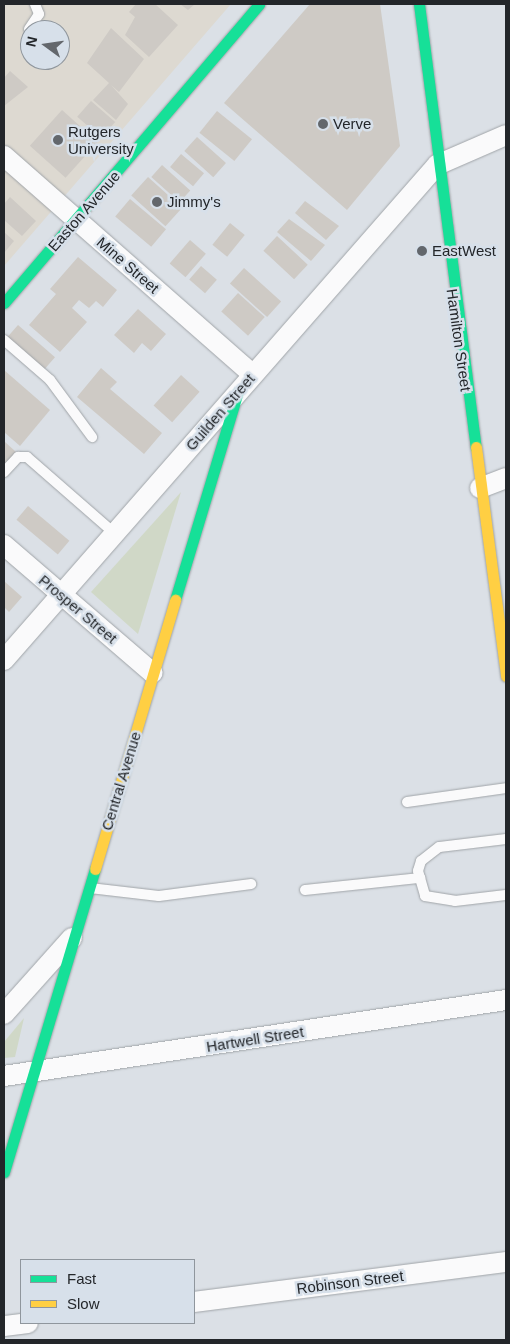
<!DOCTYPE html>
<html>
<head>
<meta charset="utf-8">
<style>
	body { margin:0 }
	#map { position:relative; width:510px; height:1344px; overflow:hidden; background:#dbe0e6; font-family:Arial,sans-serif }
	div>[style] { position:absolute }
	.education>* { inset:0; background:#ddd9d1 }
	.green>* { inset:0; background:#d0d8c7 }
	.building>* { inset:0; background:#cecac5; transform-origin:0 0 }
	.roads { filter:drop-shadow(0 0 1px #a0a4a8) drop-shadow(0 0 1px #a0a4a8) }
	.lane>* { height:10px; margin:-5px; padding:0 5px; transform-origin:5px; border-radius:5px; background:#fafafb }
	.street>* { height:20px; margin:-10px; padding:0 10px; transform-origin:10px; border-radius:10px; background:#fafafb }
	.fast>* { height:11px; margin:-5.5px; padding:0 5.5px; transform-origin:5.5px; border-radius:5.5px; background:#16e098 }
	.slow>* { height:11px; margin:-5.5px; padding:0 5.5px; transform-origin:5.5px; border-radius:5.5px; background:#ffcf43 }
	.dots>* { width:14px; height:14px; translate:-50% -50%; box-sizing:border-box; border:2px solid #d7e0ea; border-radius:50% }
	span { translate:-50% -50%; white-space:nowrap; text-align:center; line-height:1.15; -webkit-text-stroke:5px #d7e0ea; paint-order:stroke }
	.poi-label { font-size:15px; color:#23262a }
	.left { translate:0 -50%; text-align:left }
	.street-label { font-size:15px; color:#23262a }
	.frame { position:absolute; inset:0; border:5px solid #23262a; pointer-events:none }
	.legend { position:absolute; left:20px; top:1259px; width:175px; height:65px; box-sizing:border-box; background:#d7e0ea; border:1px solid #8f969d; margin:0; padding:6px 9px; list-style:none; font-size:15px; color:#23262a }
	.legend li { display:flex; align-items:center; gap:10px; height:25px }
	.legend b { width:25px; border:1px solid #8f969d }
	.north { position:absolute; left:20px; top:20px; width:50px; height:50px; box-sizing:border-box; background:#d7e0ea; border:1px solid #8f969d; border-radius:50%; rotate:284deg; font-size:14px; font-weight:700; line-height:20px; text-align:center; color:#23262a }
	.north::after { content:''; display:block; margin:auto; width:18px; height:22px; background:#63676c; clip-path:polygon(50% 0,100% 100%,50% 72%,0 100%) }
</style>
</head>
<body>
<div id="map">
	<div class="education">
		<i style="clip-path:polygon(evenodd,4px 4px,231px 4px,4px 266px,4px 4px,30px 30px,60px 30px,60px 60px,30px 60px,30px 30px)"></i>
	</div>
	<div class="green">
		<i style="clip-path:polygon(181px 492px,138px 634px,91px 592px)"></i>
		<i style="clip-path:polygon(24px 1018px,15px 1057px,4px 1058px,4px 1042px)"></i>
	</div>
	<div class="building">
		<i style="clip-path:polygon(136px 4px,155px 4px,178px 25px,149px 57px,125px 35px,135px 17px,129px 12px)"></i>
		<i style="clip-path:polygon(180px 4px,195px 4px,188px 10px)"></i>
		<i style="clip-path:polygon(310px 4px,380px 4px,400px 146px,347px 210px,224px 103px)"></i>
		<i style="clip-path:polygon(111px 28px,144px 59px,119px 92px,111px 85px,128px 104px,116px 120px,93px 100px,109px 83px,87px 63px)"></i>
		<i style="clip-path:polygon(10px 71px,28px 87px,4px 106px,4px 78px)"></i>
		<i style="left:91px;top:101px;width:32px;height:21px;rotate:41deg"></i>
		<i style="left:62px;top:110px;width:48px;height:48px;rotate:42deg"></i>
		<i style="left:217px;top:111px;width:45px;height:28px;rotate:39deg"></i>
		<i style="left:197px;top:137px;width:39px;height:19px;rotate:42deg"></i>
		<i style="left:181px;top:154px;width:30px;height:17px;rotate:40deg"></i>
		<i style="left:162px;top:165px;width:38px;height:16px;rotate:42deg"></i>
		<i style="left:148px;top:177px;width:46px;height:25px;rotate:42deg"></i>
		<i style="clip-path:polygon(10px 197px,36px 221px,22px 236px,4px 220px,4px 204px)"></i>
		<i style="left:130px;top:199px;width:47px;height:23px;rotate:40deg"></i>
		<i style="clip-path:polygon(305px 201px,339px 226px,326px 240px,295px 213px)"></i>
		<i style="clip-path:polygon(289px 219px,325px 245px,311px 261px,277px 232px)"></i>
		<i style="left:230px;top:223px;width:19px;height:28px;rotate:39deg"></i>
		<i style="clip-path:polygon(4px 232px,14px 241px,4px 253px)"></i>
		<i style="left:277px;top:236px;width:42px;height:20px;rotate:43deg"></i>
		<i style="left:190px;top:240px;width:21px;height:31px;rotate:41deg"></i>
		<i style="clip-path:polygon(78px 257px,117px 290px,103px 307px,96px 301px,89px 308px,79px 300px,72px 308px,87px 322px,60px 352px,29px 325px,56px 294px,50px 289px)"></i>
		<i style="left:201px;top:266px;width:21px;height:18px;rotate:41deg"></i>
		<i style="left:244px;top:268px;width:50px;height:21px;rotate:42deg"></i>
		<i style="left:238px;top:293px;width:36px;height:25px;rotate:42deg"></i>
		<i style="clip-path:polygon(138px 309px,166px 334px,151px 351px,142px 343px,134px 353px,114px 335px)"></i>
		<i style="left:18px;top:325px;width:49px;height:20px;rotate:41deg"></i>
		<i style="clip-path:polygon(101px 368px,117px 382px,110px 389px,162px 433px,144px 454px,77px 397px)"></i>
		<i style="clip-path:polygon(4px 370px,50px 410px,20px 446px,4px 432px)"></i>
		<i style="left:181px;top:375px;width:25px;height:41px;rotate:42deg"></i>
		<i style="clip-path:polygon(4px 441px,16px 452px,4px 466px)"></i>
		<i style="left:28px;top:506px;width:54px;height:18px;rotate:40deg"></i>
		<i style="clip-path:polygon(4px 581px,22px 597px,9px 612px,4px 607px)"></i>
	</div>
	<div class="roads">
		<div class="lane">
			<i style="left:29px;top:29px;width:18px;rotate:-56deg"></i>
			<i style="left:39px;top:14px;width:11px;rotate:-112deg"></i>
			<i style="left:4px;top:340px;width:61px;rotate:41deg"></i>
			<i style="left:50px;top:380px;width:71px;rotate:53.6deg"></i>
			<i style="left:4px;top:472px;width:21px;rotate:-47deg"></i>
			<i style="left:18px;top:457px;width:9px"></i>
			<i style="left:27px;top:457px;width:116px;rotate:41.1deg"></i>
			<i style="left:407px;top:802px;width:100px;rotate:-8deg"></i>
			<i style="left:506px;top:839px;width:67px;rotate:173.2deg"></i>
			<i style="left:439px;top:847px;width:23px;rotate:142deg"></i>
			<i style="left:421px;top:861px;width:10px;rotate:107deg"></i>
			<i style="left:418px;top:871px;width:26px;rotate:74deg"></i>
			<i style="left:425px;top:896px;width:30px;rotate:9deg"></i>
			<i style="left:455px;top:901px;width:51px;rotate:-6.7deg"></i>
			<i style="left:90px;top:888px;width:69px;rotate:6.6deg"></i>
			<i style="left:159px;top:896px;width:93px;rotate:-7.4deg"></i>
			<i style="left:305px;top:890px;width:116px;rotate:-6deg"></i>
		</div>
		<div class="street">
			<i style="left:4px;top:156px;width:330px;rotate:41.3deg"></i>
			<i style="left:480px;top:488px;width:28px;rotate:-21deg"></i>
			<i style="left:4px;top:545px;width:196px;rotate:40.7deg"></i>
			<i style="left:4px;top:660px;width:658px;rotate:-48.82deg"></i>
			<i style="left:437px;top:165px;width:75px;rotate:-23.5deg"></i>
			<i style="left:4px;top:1014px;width:102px;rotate:-48.2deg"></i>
			<i style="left:4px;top:1076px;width:508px;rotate:-8.61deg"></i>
			<i style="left:194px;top:1302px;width:315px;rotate:-7.3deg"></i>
			<i style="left:4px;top:1326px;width:24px;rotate:-7deg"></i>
		</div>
		<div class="fast">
			<i style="left:419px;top:4px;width:447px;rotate:82.7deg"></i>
			<i style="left:4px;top:303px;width:393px;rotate:-49.5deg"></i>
			<i style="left:175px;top:600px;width:218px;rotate:-73.2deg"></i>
			<i style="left:4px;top:1172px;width:316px;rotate:-73.3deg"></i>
		</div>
		<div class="slow">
			<i style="left:476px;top:447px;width:231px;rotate:82.5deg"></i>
			<i style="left:95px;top:869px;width:281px;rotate:-73.4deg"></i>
		</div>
	</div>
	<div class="dots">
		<i style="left:323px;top:124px;background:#63676c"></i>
		<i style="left:58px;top:140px;background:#63676c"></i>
		<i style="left:157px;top:202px;background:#63676c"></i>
		<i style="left:422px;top:251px;background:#63676c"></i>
	</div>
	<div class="poi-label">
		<span class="left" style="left:333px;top:124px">Verve</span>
		<span class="left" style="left:68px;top:140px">Rutgers<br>University</span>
		<span class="left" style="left:167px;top:202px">Jimmy's</span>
		<span class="left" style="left:432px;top:251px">EastWest</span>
	</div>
	<div class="street-label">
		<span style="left:84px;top:211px;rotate:-49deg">Easton Avenue</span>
		<span style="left:128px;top:265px;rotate:41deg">Mine Street</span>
		<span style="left:459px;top:340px;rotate:82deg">Hamilton Street</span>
		<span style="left:220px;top:412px;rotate:-49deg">Guilden Street</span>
		<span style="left:78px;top:609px;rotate:40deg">Prosper Street</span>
		<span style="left:121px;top:781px;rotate:-73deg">Central Avenue</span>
		<span style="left:255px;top:1039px;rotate:-9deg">Hartwell Street</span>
		<span style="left:350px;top:1282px;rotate:-7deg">Robinson Street</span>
	</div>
	<div class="frame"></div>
	<ul class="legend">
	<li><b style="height:6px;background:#16e098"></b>Fast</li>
	<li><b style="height:6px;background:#ffcf43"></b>Slow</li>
	</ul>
	<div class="north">N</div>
</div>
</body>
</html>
